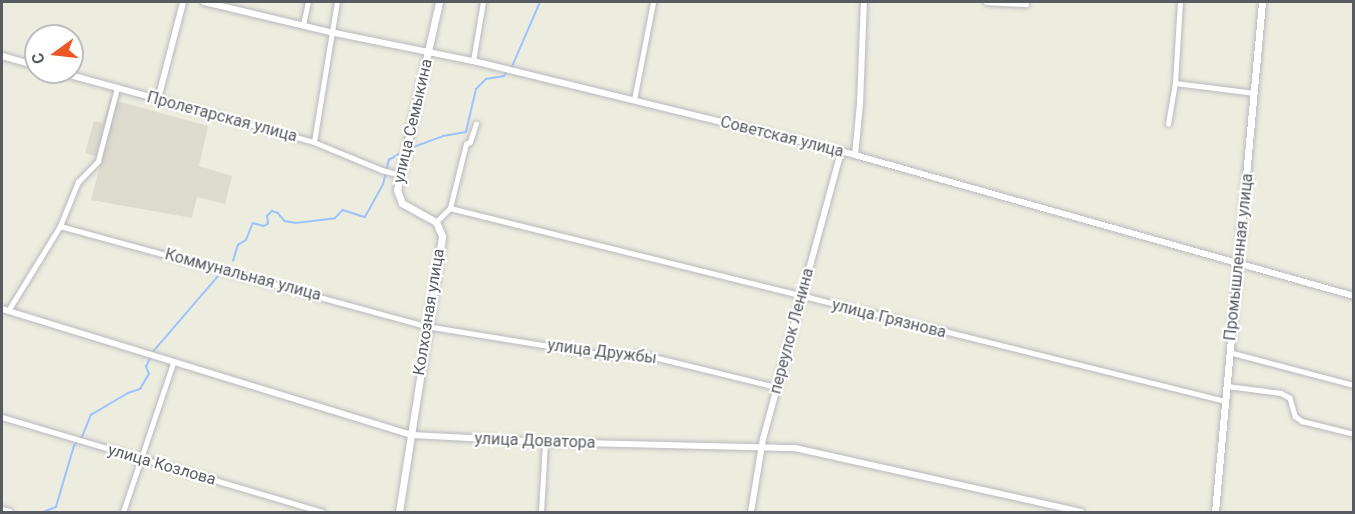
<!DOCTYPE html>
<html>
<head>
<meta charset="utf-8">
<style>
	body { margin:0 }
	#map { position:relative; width:1355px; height:514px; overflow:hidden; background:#ececdf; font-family:Roboto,sans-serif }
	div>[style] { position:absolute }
	.education>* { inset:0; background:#dcdbce }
	.stream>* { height:1.5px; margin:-0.75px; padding:0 0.75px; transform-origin:0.75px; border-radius:0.75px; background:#9dc3ff }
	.roads { filter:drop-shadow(0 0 2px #b8b9bf) drop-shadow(0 0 2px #b8b9bf) }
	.minor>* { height:4.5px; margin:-2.25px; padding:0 2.25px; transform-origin:2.25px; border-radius:2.25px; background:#fff }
	.tertiary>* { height:6px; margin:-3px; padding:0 3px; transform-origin:3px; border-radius:3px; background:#fff }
	.secondary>* { height:7px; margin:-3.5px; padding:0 3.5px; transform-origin:3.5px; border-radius:3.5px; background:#fff }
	span { translate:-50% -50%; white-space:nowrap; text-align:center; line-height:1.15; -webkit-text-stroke:4.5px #fff; paint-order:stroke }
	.street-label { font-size:16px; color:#585b61 }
	.frame { position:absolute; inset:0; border:3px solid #585b61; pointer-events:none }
	.north { position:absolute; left:24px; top:24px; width:60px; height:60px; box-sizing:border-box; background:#fff; border:2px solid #bcbdc0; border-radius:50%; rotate:255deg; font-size:16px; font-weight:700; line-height:24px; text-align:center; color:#585b61 }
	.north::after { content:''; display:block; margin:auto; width:21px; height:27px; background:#ed5725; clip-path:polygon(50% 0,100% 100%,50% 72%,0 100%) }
</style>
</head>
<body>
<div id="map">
	<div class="education">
		<i style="clip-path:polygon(110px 99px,208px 126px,199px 166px,232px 176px,225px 204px,197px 197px,192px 218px,91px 200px,102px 158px,85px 153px,94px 121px,103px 123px)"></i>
	</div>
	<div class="stream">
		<i style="left:511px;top:69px;width:73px;rotate:-66.6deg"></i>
		<i style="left:408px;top:149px;width:37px;rotate:-20deg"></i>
		<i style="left:443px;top:136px;width:23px;rotate:-10deg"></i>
		<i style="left:466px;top:132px;width:44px;rotate:-76.9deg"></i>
		<i style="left:476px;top:89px;width:14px;rotate:-45deg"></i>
		<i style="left:486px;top:79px;width:18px;rotate:-9deg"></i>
		<i style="left:504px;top:76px;width:5px;rotate:-53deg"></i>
		<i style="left:233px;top:261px;width:17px;rotate:-73deg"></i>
		<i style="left:238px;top:245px;width:9px;rotate:-32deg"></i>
		<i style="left:246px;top:240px;width:18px;rotate:-68deg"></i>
		<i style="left:253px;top:223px;width:11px;rotate:15deg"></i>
		<i style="left:264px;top:226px;width:4px;rotate:-27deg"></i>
		<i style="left:268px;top:224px;width:8px;rotate:-97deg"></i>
		<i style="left:267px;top:216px;width:7px;rotate:-45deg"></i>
		<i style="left:272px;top:211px;width:6px;rotate:18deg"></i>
		<i style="left:278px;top:213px;width:11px;rotate:49deg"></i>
		<i style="left:285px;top:221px;width:11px;rotate:10deg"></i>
		<i style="left:296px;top:223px;width:39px;rotate:-7deg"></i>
		<i style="left:335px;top:218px;width:11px;rotate:-45deg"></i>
		<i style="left:343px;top:210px;width:23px;rotate:18deg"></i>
		<i style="left:365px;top:217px;width:37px;rotate:-61deg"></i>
		<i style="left:383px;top:185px;width:26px;rotate:-77deg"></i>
		<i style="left:389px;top:160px;width:14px;rotate:-30deg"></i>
		<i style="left:152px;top:353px;width:103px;rotate:-49.3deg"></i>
		<i style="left:43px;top:512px;width:14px;rotate:-21deg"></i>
		<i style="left:56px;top:507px;width:64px;rotate:-73.6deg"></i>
		<i style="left:74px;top:446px;width:12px;rotate:-48deg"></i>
		<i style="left:82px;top:437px;width:24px;rotate:-68deg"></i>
		<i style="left:91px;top:415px;width:43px;rotate:-30.7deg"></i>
		<i style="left:128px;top:393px;width:13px;rotate:-18deg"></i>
		<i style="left:140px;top:389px;width:17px;rotate:-59deg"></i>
		<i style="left:149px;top:374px;width:8px;rotate:-113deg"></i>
		<i style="left:146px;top:367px;width:10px;rotate:-66deg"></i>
	</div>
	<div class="roads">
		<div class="minor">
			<i style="left:986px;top:2px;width:40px;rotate:2.9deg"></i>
			<i style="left:303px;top:25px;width:24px;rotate:-78deg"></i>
			<i style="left:473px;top:61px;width:60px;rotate:-80.4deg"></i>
			<i style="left:1175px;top:83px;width:80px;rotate:7.2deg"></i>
			<i style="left:158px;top:99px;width:162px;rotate:15.4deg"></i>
			<i style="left:314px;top:142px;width:74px;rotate:22.4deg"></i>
			<i style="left:382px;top:170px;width:20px;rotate:15deg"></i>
			<i style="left:634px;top:100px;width:100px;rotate:-79deg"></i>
			<i style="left:1168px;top:124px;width:42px;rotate:-80.3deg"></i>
			<i style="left:1175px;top:83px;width:81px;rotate:-86.5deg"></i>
			<i style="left:314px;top:142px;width:142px;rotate:-80.7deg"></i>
			<i style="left:450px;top:208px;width:799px;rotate:13.98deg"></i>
			<i style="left:436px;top:222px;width:20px;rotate:-45deg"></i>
			<i style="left:450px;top:208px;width:66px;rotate:-76deg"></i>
			<i style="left:466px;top:144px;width:4px;rotate:-27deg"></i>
			<i style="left:470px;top:142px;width:19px;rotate:-72deg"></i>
			<i style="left:60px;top:226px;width:379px;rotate:15.3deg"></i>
			<i style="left:426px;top:326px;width:187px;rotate:9.2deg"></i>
			<i style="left:611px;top:356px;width:31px;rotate:-4deg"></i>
			<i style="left:642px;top:354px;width:138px;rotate:13.8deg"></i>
			<i style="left:8px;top:311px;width:100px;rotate:-58.5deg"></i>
			<i style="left:60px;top:226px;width:48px;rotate:-67.8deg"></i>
			<i style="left:78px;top:182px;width:29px;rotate:-46deg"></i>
			<i style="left:98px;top:161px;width:75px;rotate:-75.4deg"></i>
			<i style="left:1229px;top:352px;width:129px;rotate:14.8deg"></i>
			<i style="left:1227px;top:386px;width:54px;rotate:7.4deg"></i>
			<i style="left:1281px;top:393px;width:10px;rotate:29deg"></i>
			<i style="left:1290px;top:398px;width:19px;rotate:74deg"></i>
			<i style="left:1295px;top:416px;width:9px;rotate:36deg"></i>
			<i style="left:1302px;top:421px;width:54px;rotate:14deg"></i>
			<i style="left:2px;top:417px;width:334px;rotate:16.5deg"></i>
			<i style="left:123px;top:512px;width:157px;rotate:-71.4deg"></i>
			<i style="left:541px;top:512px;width:70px;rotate:-86.7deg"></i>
		</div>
		<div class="tertiary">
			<i style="left:204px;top:2px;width:130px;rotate:13.4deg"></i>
			<i style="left:330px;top:32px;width:146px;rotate:11.5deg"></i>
			<i style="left:473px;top:61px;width:393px;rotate:13.8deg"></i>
			<i style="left:855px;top:155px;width:519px;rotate:15.78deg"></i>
			<i style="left:2px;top:56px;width:35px;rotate:16deg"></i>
			<i style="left:59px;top:72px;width:103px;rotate:15.3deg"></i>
			<i style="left:158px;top:99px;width:100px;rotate:-75.5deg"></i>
			<i style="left:855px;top:155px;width:51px;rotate:-84.4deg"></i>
			<i style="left:860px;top:104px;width:102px;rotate:-87.8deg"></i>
			<i style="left:2px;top:309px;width:429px;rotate:17.1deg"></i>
			<i style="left:412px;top:435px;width:133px;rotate:3deg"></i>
			<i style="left:545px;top:442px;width:250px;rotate:1.4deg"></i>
			<i style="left:795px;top:448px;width:293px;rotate:12.6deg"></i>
			<i style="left:2px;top:510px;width:8px;rotate:14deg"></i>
			<i style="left:751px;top:512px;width:74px;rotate:-80.7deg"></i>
			<i style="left:763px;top:439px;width:297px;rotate:-74.8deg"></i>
		</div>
		<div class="secondary">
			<i style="left:399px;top:512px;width:279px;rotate:-81.1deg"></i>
			<i style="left:442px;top:236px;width:15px;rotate:-113deg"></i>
			<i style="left:436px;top:222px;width:39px;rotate:-151deg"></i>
			<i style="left:402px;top:203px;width:14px;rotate:-111deg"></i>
			<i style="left:397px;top:190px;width:193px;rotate:-77.4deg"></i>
			<i style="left:1215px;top:512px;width:512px;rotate:-84.73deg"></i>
		</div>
	</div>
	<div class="street-label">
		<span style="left:222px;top:117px;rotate:15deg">Пролетарская улица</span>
		<span style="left:413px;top:121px;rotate:-77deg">улица Семыкина</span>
		<span style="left:782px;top:137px;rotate:14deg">Советская улица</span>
		<span style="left:1239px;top:257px;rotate:-84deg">Промышленная улица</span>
		<span style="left:243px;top:275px;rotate:15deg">Коммунальная улица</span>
		<span style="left:429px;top:312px;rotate:-81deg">Колхозная улица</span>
		<span style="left:889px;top:319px;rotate:14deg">улица Грязнова</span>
		<span style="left:792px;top:331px;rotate:-75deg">переулок Ленина</span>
		<span style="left:602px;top:352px;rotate:7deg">улица Дружбы</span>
		<span style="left:535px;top:441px;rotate:2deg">улица Доватора</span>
		<span style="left:162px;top:465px;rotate:16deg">улица Козлова</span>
	</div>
	<div class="frame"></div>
	<div class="north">С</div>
</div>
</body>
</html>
